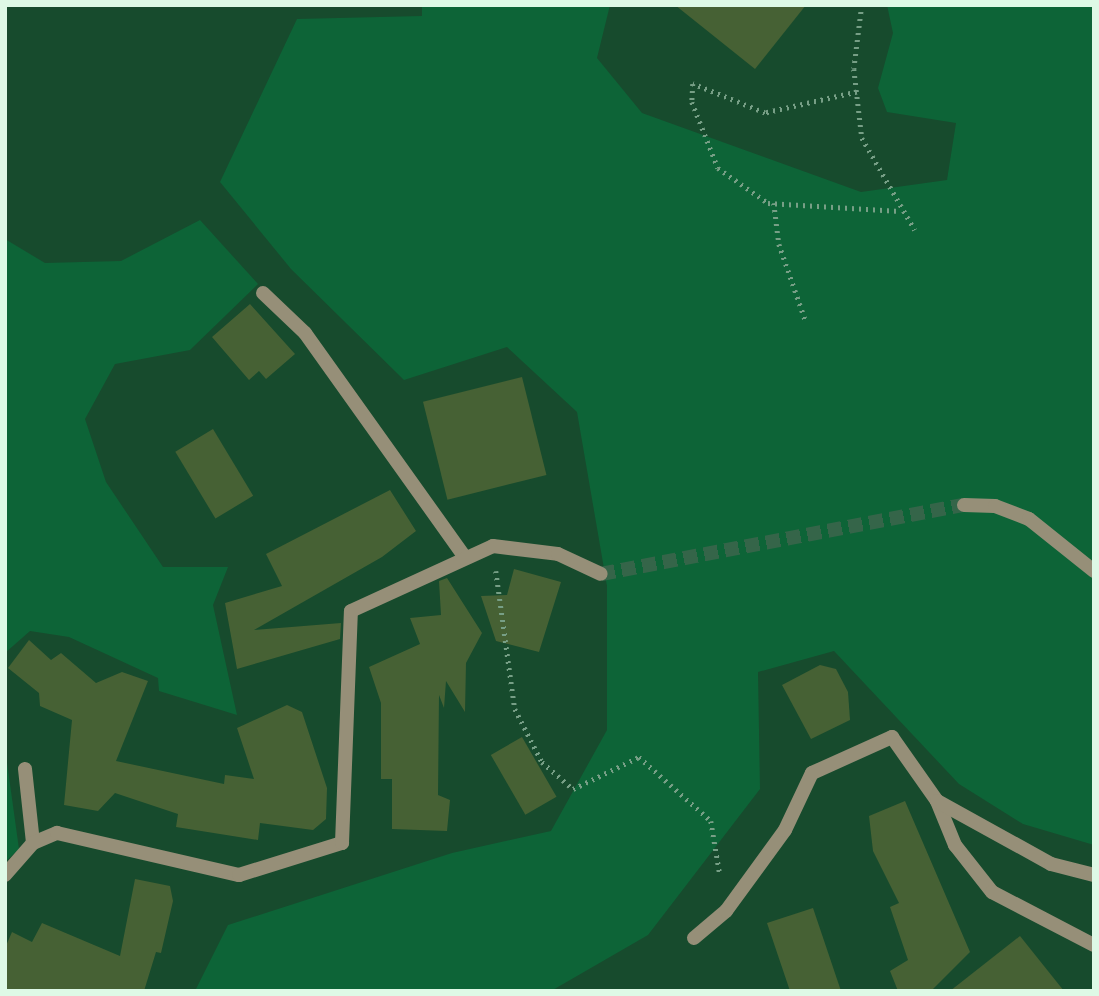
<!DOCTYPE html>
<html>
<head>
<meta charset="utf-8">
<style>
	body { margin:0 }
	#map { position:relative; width:1099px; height:996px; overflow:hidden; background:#174b2d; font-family:Quicksand,sans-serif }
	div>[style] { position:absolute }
	.green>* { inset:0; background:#0d6437 }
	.building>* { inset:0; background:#466134; transform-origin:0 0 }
	.minor-tunnel>* { height:14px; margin-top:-7px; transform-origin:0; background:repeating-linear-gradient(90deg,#356549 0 14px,transparent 0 21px) }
	.path>* { height:4.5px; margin-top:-2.25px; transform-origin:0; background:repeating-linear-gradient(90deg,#779f86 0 2px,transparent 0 7px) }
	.service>* { height:14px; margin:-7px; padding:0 7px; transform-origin:7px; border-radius:7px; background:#968f78 }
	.minor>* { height:14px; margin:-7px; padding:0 7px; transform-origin:7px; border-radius:7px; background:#968f78 }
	span { translate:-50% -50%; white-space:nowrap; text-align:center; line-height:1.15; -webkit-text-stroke:6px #174b2d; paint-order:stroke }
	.frame { position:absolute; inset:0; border:7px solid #def9e6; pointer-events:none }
</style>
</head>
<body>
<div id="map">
	<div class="green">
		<i style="clip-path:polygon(422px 5px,610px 5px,597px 58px,642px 113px,861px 192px,947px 180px,956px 123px,887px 112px,878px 88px,893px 33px,887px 5px,1094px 5px,1094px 845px,1023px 824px,959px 784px,834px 651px,758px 672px,760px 789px,648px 935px,551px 991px,195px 991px,228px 925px,452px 853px,551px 831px,607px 730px,607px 586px,577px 412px,507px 347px,404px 380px,291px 269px,220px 182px,297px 19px,422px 16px)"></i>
		<i style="clip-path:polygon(200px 220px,258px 284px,190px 350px,115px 364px,85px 419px,106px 482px,163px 567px,228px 567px,213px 605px,237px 715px,159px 691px,158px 678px,69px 637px,30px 631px,5px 653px,5px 239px,45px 263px,121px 261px)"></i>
		<i style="clip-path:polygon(5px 748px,19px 849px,5px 862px)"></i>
	</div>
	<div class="building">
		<i style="clip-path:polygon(675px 5px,806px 5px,755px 69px)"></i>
		<i style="clip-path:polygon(250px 304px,295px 354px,266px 379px,259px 371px,249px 380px,212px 337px)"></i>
		<i style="left:522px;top:377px;width:101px;height:102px;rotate:76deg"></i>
		<i style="left:213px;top:429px;width:78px;height:44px;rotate:59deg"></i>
		<i style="clip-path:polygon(390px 490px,416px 531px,382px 557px,254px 630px,341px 623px,340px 639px,237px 669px,225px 603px,282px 586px,266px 554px)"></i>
		<i style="clip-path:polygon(514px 569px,561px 582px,539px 652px,496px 641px,481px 596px,507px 595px)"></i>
		<i style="clip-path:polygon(447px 578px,482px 633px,466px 663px,465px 712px,446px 681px,444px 708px,439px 695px,438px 795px,450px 800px,447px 831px,392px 829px,392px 779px,381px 779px,381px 703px,369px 667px,420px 644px,410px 618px,441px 615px,439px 581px)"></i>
		<i style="clip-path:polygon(29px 640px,51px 660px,61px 653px,96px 683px,122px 672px,148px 681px,116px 761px,224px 784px,225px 775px,254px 779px,237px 728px,287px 705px,302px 712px,327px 788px,326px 819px,313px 830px,260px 823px,258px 840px,176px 827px,178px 814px,115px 793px,98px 811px,64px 805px,72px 720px,40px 706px,39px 693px,8px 668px)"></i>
		<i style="clip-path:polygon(820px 665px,836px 669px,848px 692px,850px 720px,811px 739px,782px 685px)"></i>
		<i style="left:522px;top:737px;width:69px;height:36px;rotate:60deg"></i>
		<i style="clip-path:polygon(905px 801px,970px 952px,931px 991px,898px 991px,890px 971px,908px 960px,890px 907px,899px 903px,873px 851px,869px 816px)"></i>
		<i style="clip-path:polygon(135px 879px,170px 886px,173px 901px,161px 953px,156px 952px,144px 991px,5px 991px,5px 948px,12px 932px,32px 942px,42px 923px,120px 956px)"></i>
		<i style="clip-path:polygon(813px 908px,841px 991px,790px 991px,767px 923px)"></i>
		<i style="clip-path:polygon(1020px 936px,1064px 991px,950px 991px)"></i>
	</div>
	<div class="minor-tunnel">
		<i style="left:601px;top:574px;width:369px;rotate:-10.8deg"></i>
	</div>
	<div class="path">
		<i style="left:862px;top:5px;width:64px;rotate:97.1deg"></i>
		<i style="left:854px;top:69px;width:69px;rotate:83.4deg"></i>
		<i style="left:862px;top:138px;width:106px;rotate:60.1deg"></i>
		<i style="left:857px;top:92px;width:94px;rotate:167.1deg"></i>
		<i style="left:765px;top:113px;width:78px;rotate:-158.1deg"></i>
		<i style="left:693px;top:84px;width:18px;rotate:93deg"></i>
		<i style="left:692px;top:102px;width:71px;rotate:68.5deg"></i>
		<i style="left:718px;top:168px;width:61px;rotate:35deg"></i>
		<i style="left:768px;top:203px;width:132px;rotate:3.5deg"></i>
		<i style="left:774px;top:203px;width:41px;rotate:83deg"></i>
		<i style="left:779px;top:244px;width:83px;rotate:70.9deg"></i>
		<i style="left:496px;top:571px;width:139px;rotate:82.2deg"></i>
		<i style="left:515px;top:709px;width:59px;rotate:63deg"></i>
		<i style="left:542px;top:762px;width:41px;rotate:41.1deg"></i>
		<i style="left:573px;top:789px;width:73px;rotate:-25.9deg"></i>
		<i style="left:639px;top:757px;width:96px;rotate:41.6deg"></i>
		<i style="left:711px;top:821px;width:55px;rotate:80.5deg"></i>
	</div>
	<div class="service">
		<i style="left:263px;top:293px;width:58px;rotate:43.6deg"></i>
		<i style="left:305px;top:333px;width:274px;rotate:54.5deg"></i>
		<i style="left:25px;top:769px;width:74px;rotate:83.8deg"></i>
		<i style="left:694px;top:938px;width:42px;rotate:-40.2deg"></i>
		<i style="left:726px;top:911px;width:100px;rotate:-53.9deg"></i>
		<i style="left:785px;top:830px;width:63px;rotate:-64.7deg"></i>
		<i style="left:812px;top:773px;width:88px;rotate:-24.2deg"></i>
		<i style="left:892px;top:737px;width:78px;rotate:54.9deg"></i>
	</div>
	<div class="minor">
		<i style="left:964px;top:505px;width:31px;rotate:2deg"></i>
		<i style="left:995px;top:506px;width:36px;rotate:21deg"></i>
		<i style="left:1029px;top:519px;width:83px;rotate:38.7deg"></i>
		<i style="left:937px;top:801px;width:48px;rotate:67.8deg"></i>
		<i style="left:955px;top:845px;width:60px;rotate:51.8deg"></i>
		<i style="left:992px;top:892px;width:115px;rotate:27.5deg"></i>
		<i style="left:937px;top:801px;width:130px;rotate:28.9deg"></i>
		<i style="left:1051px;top:864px;width:44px;rotate:14.3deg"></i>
		<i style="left:5px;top:875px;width:43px;rotate:-48.8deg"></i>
		<i style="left:33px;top:843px;width:26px;rotate:-23deg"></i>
		<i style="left:57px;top:833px;width:187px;rotate:13deg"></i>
		<i style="left:239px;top:875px;width:108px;rotate:-17.3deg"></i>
		<i style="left:342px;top:843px;width:232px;rotate:-87.8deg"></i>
		<i style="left:351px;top:611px;width:156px;rotate:-24.6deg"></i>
		<i style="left:493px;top:546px;width:65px;rotate:7deg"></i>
		<i style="left:558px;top:554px;width:47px;rotate:24.9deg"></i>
	</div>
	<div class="frame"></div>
</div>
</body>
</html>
